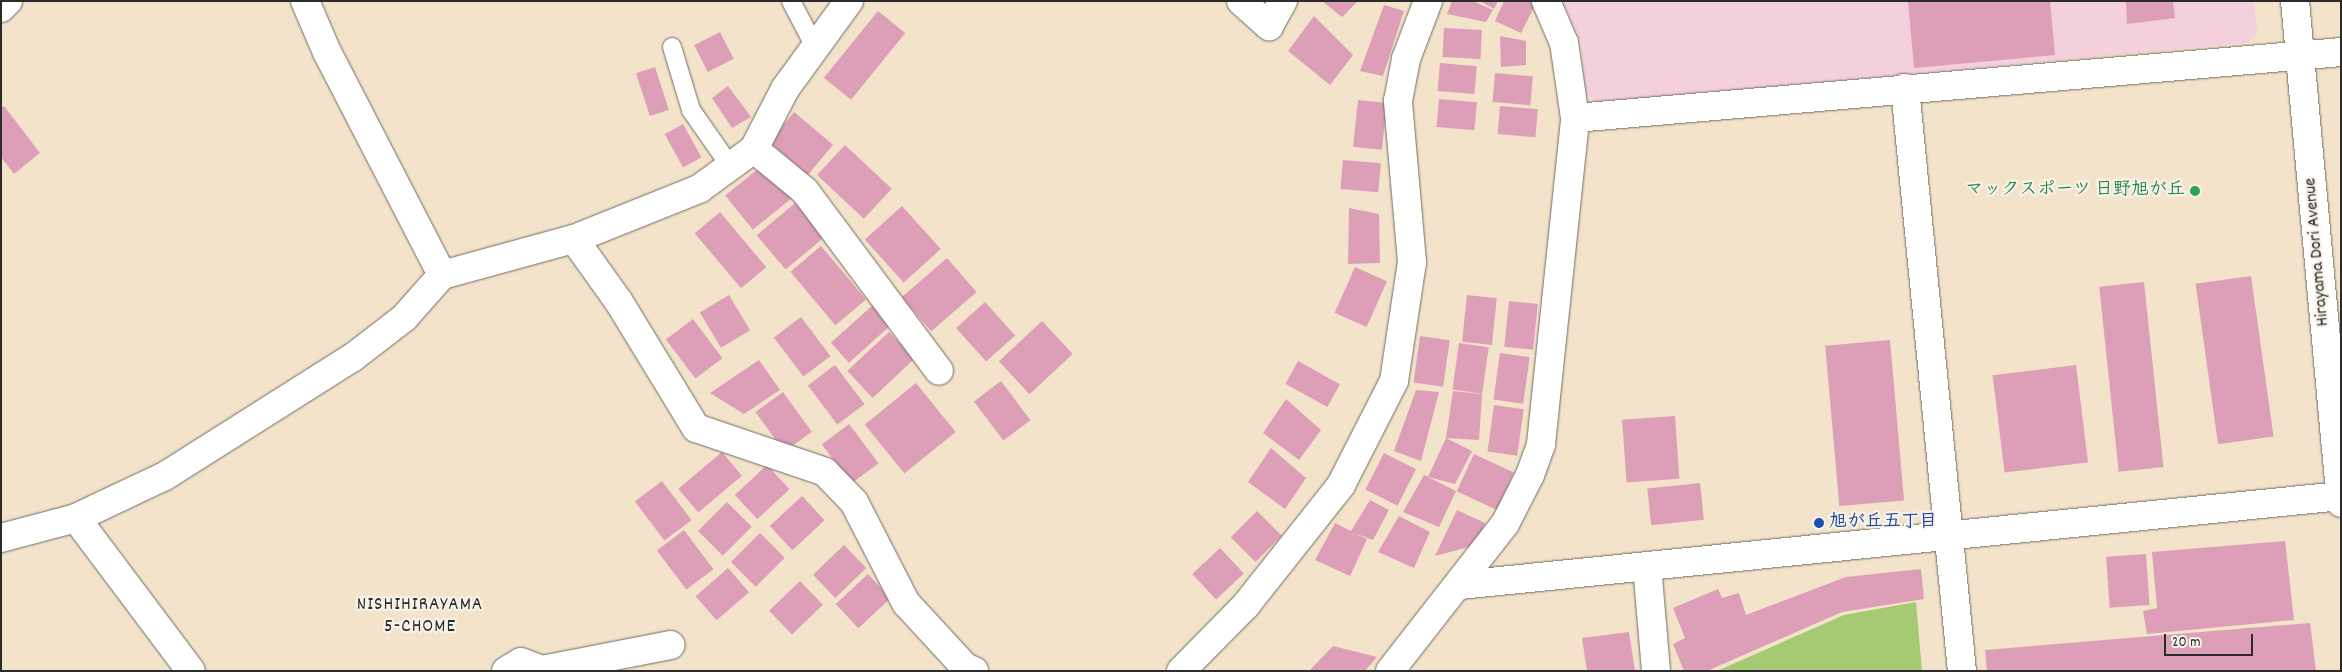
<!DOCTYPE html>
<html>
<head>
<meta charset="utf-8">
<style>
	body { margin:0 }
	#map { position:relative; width:2342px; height:672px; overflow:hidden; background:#f3e3ca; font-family:Dekko,"Klee One",sans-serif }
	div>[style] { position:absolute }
	.built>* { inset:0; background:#f4cfdc }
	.green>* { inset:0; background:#a6ca74 }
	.building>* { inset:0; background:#dd9eb8; transform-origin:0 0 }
	.roads { filter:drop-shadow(0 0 1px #716b63) drop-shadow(0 0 1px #716b63) }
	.lane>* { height:18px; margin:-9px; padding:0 9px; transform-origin:9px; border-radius:9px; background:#fff }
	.street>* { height:28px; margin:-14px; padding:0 14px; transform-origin:14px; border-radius:14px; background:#fff }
	.secondary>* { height:28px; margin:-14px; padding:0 14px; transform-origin:14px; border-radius:14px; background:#fff }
	.dots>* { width:14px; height:14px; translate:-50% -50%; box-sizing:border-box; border:2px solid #f7f3e8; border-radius:50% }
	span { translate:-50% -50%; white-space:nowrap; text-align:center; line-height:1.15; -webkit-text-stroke:4.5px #f7f3e8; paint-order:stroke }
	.leisure-label { font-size:18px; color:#27864d; font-weight:700 }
	.right { translate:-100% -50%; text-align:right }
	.street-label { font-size:18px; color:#2b2b2b }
	.transit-label { font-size:18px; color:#164399; font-weight:700 }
	.left { translate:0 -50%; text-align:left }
	.neighbourhood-label { font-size:19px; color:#2b2b2b; letter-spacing:1px }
	.frame { position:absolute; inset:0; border:2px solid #2b2b2b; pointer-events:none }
	.scale { position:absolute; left:2164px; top:634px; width:89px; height:22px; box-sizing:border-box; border:2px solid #2b2b2b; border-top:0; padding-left:6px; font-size:15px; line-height:18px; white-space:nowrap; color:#2b2b2b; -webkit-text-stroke:4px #f7f3e8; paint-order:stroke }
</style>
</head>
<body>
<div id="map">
	<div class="built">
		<i style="clip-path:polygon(1562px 1px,2254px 1px,2257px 33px,2248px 43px,1597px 103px,1585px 91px,1581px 43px)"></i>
	</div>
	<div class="green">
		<i style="clip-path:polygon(1916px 602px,1922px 671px,1717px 671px,1844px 615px)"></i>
	</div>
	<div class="building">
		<i style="clip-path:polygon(1322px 1px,1358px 1px,1342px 17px)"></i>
		<i style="clip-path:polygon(1452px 1px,1473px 1px,1493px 10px,1486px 22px,1447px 14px)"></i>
		<i style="clip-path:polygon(1480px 1px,1498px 1px,1494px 9px)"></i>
		<i style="clip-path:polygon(1504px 1px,1537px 1px,1521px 33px,1495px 21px)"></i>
		<i style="clip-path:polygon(1908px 1px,2050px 1px,2055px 55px,1914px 68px)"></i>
		<i style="clip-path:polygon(2126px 1px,2173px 1px,2175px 18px,2127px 24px)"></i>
		<i style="clip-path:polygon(1384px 5px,1404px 11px,1383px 76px,1360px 71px)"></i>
		<i style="left:878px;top:11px;width:35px;height:86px;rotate:39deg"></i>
		<i style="clip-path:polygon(1314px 16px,1353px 55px,1330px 85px,1288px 51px)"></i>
		<i style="left:1444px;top:28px;width:38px;height:29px;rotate:3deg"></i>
		<i style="left:720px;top:32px;width:30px;height:29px;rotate:63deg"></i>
		<i style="clip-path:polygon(1500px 36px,1526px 41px,1526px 65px,1501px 67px)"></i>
		<i style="left:1440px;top:63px;width:37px;height:28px;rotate:5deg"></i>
		<i style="left:655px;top:67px;width:45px;height:20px;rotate:72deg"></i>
		<i style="left:1495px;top:73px;width:38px;height:29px;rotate:5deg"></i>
		<i style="clip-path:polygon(728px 86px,751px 117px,732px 128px,712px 98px)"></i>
		<i style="left:1439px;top:99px;width:38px;height:28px;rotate:5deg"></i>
		<i style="left:1358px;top:100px;width:29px;height:47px;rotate:6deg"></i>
		<i style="clip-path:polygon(4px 106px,40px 153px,14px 174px,1px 157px,1px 108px)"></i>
		<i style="left:1500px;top:106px;width:38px;height:28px;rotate:5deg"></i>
		<i style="left:794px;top:112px;width:51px;height:39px;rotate:40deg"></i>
		<i style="left:683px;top:124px;width:38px;height:21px;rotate:61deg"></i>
		<i style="left:845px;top:145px;width:64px;height:41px;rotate:43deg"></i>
		<i style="left:1343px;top:160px;width:38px;height:29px;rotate:5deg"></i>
		<i style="left:764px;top:164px;width:44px;height:50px;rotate:51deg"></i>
		<i style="left:795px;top:203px;width:45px;height:50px;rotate:50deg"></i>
		<i style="left:902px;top:206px;width:58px;height:50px;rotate:48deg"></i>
		<i style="clip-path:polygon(1349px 208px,1379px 214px,1380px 263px,1348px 264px)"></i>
		<i style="left:720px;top:212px;width:72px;height:33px;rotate:50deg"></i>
		<i style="left:821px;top:246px;width:70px;height:40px;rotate:50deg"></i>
		<i style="left:947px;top:258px;width:45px;height:60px;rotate:49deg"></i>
		<i style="left:1355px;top:267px;width:35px;height:50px;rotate:24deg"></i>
		<i style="left:2251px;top:276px;width:162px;height:56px;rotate:82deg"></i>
		<i style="left:2144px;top:282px;width:186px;height:45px;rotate:84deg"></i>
		<i style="left:729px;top:295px;width:41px;height:34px;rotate:59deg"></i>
		<i style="left:1467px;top:295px;width:30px;height:47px;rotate:6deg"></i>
		<i style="left:1509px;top:301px;width:29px;height:46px;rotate:6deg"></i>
		<i style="left:985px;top:302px;width:45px;height:39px;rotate:48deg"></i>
		<i style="left:874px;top:304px;width:27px;height:58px;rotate:48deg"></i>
		<i style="left:801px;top:317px;width:49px;height:34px;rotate:53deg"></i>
		<i style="left:693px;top:319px;width:49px;height:34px;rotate:53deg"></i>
		<i style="left:1042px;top:321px;width:45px;height:59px;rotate:47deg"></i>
		<i style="left:889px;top:332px;width:37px;height:57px;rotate:47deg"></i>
		<i style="left:1420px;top:336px;width:30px;height:47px;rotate:8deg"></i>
		<i style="left:1890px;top:340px;width:161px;height:65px;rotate:85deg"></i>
		<i style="left:1459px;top:343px;width:30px;height:47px;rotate:8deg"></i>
		<i style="left:1500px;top:353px;width:30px;height:47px;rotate:8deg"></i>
		<i style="clip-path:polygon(759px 360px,780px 390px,744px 414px,710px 393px)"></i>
		<i style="left:1298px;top:361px;width:48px;height:26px;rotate:29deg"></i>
		<i style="left:835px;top:365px;width:49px;height:34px;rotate:53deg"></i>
		<i style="left:2076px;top:365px;width:98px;height:84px;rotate:83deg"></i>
		<i style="left:1001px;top:381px;width:49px;height:34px;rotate:53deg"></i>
		<i style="left:916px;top:383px;width:63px;height:66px;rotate:51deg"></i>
		<i style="clip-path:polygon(1416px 390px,1439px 392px,1421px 461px,1394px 451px)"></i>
		<i style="clip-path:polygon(1453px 391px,1482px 394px,1479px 440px,1446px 438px)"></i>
		<i style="left:783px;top:392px;width:49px;height:34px;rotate:54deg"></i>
		<i style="clip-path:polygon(1286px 399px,1321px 430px,1299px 460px,1263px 433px)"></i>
		<i style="left:1494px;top:405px;width:30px;height:47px;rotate:8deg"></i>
		<i style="left:1675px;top:416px;width:63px;height:53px;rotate:86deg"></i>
		<i style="left:849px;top:424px;width:49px;height:34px;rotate:53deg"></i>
		<i style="clip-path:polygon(1446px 438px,1472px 451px,1455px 484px,1428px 477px)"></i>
		<i style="clip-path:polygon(1271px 448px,1306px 478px,1285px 509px,1248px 482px)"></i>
		<i style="left:722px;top:452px;width:31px;height:57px;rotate:50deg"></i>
		<i style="left:1384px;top:453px;width:36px;height:41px;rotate:27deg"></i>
		<i style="left:1474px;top:454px;width:44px;height:41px;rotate:25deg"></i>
		<i style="left:767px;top:465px;width:33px;height:44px;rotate:47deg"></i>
		<i style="clip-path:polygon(1424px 475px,1456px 491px,1439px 527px,1403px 512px)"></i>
		<i style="left:662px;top:481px;width:49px;height:34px;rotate:53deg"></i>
		<i style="left:1700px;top:483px;width:37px;height:53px;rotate:84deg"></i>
		<i style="left:802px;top:496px;width:33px;height:44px;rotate:47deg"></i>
		<i style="clip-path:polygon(1370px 500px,1389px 510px,1373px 540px,1354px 533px,1367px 539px,1350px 576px,1315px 560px,1335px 523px,1351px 531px)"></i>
		<i style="left:727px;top:502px;width:35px;height:41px;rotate:45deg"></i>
		<i style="clip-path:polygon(1457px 510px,1485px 523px,1476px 545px,1435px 556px)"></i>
		<i style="left:1257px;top:511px;width:35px;height:37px;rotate:45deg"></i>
		<i style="clip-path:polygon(1399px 516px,1430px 532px,1414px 568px,1378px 552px)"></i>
		<i style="left:684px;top:530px;width:49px;height:34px;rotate:53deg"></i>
		<i style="left:760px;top:533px;width:35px;height:41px;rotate:45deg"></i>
		<i style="clip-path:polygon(2285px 541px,2294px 620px,2147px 634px,2143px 611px,2157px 608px,2152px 552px)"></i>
		<i style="left:844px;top:545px;width:32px;height:43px;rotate:46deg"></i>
		<i style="left:1220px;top:548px;width:35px;height:38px;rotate:47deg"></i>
		<i style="left:2146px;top:554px;width:51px;height:40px;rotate:86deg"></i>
		<i style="left:728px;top:568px;width:32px;height:43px;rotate:49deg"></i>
		<i style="clip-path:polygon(1921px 569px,1924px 599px,1842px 612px,1707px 671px,1684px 671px,1673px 644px,1685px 638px,1673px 608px,1718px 589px,1722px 598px,1739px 593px,1746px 615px,1846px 577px)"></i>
		<i style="left:868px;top:574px;width:33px;height:44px;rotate:47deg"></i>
		<i style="left:800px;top:581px;width:33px;height:43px;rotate:46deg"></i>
		<i style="clip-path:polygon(2310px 623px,2316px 671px,1987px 671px,1985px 650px)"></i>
		<i style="clip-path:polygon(1629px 632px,1635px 671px,1587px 671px,1582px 638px)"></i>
		<i style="clip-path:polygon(1333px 646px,1377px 657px,1365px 671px,1309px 671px)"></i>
	</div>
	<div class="roads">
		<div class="lane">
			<i style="left:791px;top:1px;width:52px;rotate:62.4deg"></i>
			<i style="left:672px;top:47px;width:66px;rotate:73.2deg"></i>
			<i style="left:691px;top:110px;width:68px;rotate:55.1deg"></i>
		</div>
		<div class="street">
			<i style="left:305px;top:1px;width:56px;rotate:66.7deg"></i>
			<i style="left:327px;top:52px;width:251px;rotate:62.7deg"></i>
			<i style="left:1241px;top:1px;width:38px;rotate:42deg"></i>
			<i style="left:1269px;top:26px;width:29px;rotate:-61deg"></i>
			<i style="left:1px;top:8px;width:10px;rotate:-45deg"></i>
			<i style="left:1905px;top:88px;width:586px;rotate:84.42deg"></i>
			<i style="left:1575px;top:118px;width:769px;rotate:-4.92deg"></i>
			<i style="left:754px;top:149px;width:66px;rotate:39.5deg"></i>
			<i style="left:805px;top:191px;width:224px;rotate:53.3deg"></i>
			<i style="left:574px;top:239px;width:77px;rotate:54.5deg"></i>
			<i style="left:619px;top:302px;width:148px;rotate:58.6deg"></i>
			<i style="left:696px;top:428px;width:136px;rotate:18.8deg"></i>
			<i style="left:825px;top:472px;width:42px;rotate:46deg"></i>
			<i style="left:854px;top:502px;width:114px;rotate:62.8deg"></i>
			<i style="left:906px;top:603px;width:87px;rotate:47.3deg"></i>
			<i style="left:965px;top:667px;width:10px;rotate:24deg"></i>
			<i style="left:76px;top:518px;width:191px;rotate:53.1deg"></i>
			<i style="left:1px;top:538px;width:78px;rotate:-14.9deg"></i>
			<i style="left:76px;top:518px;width:98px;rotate:-25.3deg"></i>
			<i style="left:165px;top:476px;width:221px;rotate:-32.3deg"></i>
			<i style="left:352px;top:358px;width:66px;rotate:-37.6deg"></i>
			<i style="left:404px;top:318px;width:57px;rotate:-48.5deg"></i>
			<i style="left:442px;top:275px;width:137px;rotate:-15.3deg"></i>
			<i style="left:574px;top:239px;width:135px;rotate:-21.8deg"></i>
			<i style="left:699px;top:189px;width:68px;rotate:-36deg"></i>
			<i style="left:754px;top:149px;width:68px;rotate:-62.7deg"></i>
			<i style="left:785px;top:89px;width:109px;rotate:-54deg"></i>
			<i style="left:1647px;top:566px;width:105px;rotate:85.1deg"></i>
			<i style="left:506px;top:671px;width:17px;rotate:-31deg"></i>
			<i style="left:521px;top:662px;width:22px;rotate:21deg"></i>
			<i style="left:542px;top:670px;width:131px;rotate:-11deg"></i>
			<i style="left:1181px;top:671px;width:93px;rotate:-45.4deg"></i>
			<i style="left:1246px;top:605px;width:153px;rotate:-51.6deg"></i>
			<i style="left:1341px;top:485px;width:117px;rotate:-63deg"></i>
			<i style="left:1394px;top:381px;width:120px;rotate:-81.4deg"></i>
			<i style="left:1412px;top:262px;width:162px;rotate:-95deg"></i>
			<i style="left:1398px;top:101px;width:43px;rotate:-79.2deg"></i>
			<i style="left:1406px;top:59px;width:62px;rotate:-69.2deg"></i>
			<i style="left:1390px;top:671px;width:187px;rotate:-52deg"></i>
			<i style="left:1505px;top:524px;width:55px;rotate:-63deg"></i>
			<i style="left:1530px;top:475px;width:33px;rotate:-70deg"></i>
			<i style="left:1541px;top:444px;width:328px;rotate:-84deg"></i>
			<i style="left:1575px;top:118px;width:76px;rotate:-98.3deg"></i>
			<i style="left:1564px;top:43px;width:46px;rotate:-113.2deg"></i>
		</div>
		<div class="secondary">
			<i style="left:2295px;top:1px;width:504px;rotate:84.76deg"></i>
			<i style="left:1460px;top:585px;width:885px;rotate:-5.77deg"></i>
		</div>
	</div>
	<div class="dots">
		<i style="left:2195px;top:191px;background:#2e9e5b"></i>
		<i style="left:1819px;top:523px;background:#1a4fb4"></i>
	</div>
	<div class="leisure-label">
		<span class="right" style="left:2185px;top:191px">マックスポーツ 日野旭が丘</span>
	</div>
	<div class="street-label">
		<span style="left:2318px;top:252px;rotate:-95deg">Hirayama Dori Avenue</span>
	</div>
	<div class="transit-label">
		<span class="left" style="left:1829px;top:523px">旭が丘五丁目</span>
	</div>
	<div class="neighbourhood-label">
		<span style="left:420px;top:617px">NISHIHIRAYAMA<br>5-CHOME</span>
	</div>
	<div class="frame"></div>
	<div class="scale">20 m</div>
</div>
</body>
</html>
